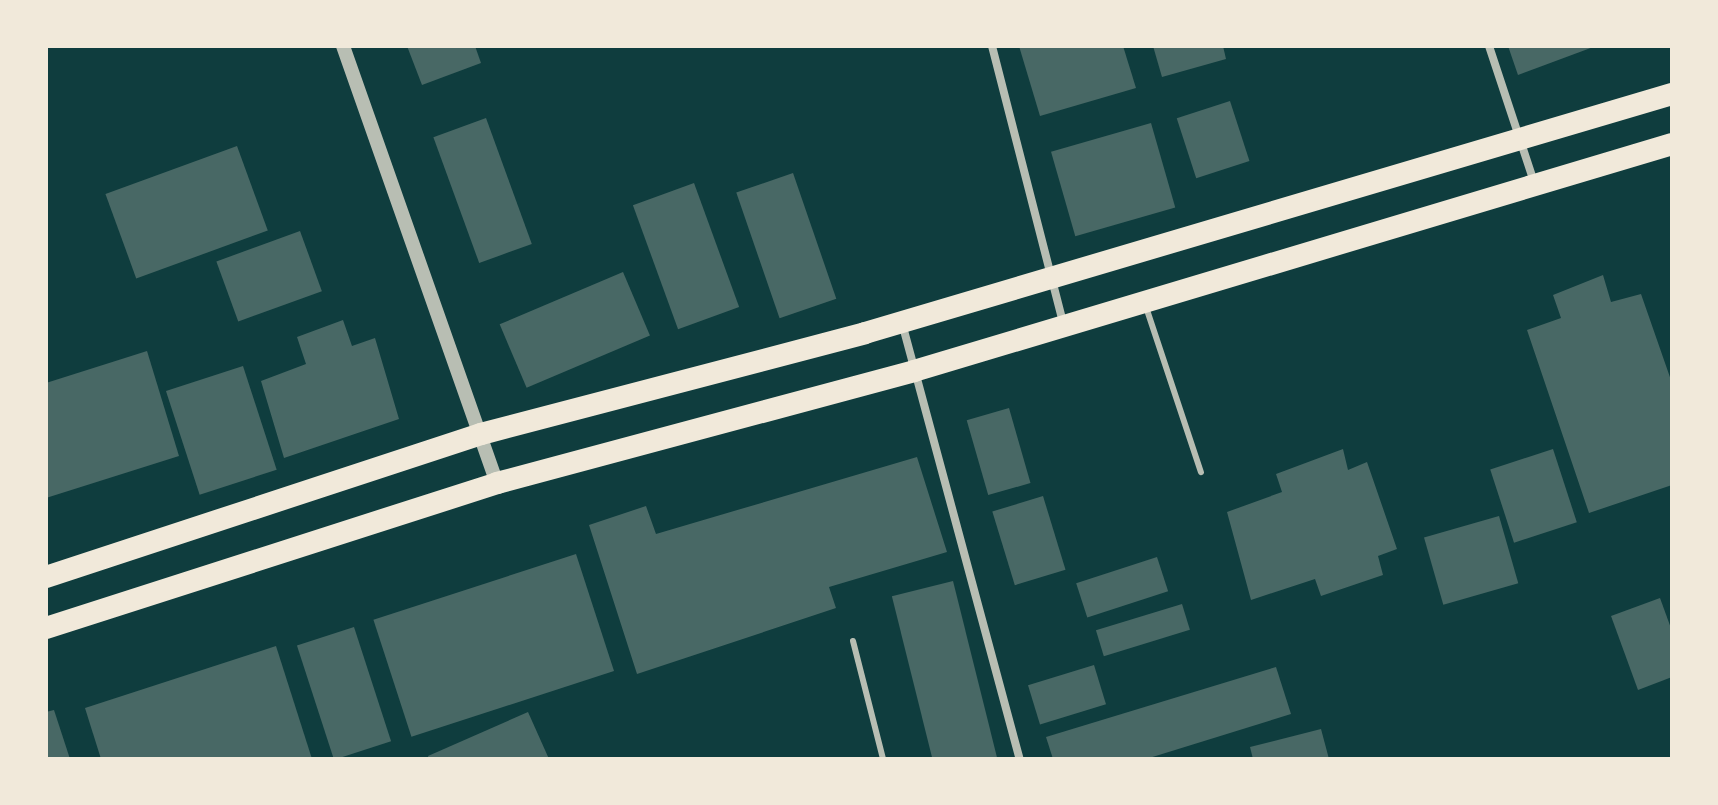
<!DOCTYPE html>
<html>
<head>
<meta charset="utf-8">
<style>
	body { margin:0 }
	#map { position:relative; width:1718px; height:805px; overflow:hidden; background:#0f3d3e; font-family:"PT Sans",sans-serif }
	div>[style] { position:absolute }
	.building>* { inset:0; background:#486865; transform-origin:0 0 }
	.service>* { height:6px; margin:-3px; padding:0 3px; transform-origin:3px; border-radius:3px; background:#b8beb3 }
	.minor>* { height:8px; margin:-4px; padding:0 4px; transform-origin:4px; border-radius:4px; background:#b8beb3 }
	.tertiary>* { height:14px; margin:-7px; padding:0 7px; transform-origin:7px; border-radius:7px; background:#b8beb3 }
	.trunk>* { height:22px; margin:-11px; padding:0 11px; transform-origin:11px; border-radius:11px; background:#f1e9da }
	span { translate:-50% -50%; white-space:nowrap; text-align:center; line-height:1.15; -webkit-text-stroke:8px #f1e9da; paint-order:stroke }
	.frame { position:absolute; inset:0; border:48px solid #f1e9da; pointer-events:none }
</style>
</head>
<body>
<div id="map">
	<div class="building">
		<i style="clip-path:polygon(407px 46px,475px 46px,481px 63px,422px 85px)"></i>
		<i style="clip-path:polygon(1019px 46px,1123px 46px,1136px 88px,1040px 116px)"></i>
		<i style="clip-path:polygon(1153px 46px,1223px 46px,1226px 59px,1162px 77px)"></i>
		<i style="clip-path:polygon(1508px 46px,1596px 46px,1518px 75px)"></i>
		<i style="left:1230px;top:101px;width:63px;height:56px;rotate:72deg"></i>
		<i style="left:486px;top:118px;width:134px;height:56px;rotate:70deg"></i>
		<i style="left:1151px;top:123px;width:88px;height:104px;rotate:74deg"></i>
		<i style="left:237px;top:146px;width:90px;height:140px;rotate:70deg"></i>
		<i style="left:793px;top:173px;width:133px;height:60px;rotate:71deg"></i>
		<i style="left:694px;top:183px;width:132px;height:65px;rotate:70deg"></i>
		<i style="left:300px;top:231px;width:64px;height:89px;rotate:70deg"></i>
		<i style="left:623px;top:272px;width:69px;height:134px;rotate:67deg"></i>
		<i style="clip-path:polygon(1603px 275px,1611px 302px,1641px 294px,1672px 383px,1672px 485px,1589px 513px,1527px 330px,1561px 318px,1553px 295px)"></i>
		<i style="clip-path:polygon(343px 320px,352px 346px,375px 338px,399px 419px,284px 458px,261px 381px,306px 364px,297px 337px)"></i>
		<i style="clip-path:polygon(147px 351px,179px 456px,46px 498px,46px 383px)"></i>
		<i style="left:243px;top:366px;width:109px;height:81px;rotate:72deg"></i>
		<i style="left:1009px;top:408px;width:78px;height:44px;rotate:74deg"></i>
		<i style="clip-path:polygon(1343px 449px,1348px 470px,1367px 462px,1397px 549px,1378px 556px,1383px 575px,1321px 596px,1315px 579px,1251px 600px,1227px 512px,1282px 492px,1276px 474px)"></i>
		<i style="left:1553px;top:449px;width:77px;height:66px;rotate:72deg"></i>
		<i style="clip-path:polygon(917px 457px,947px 552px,829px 587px,836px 608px,637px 674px,589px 525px,646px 506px,656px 534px)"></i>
		<i style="left:1043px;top:496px;width:77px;height:53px;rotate:73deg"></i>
		<i style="left:1499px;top:516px;width:70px;height:78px;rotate:74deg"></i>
		<i style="left:576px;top:554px;width:123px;height:213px;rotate:72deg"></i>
		<i style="left:1157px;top:557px;width:36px;height:85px;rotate:72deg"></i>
		<i style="left:953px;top:581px;width:183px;height:63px;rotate:76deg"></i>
		<i style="clip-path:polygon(1660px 598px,1672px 631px,1672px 677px,1638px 690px,1611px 616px)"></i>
		<i style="left:1182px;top:604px;width:27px;height:90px;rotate:73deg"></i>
		<i style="left:354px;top:627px;width:120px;height:60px;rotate:72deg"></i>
		<i style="clip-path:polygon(276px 646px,312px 759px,101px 759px,85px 708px)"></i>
		<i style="left:1094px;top:665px;width:41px;height:69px;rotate:73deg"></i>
		<i style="clip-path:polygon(1276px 667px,1291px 714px,1146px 759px,1053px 759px,1046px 737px)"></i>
		<i style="clip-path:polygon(54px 710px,70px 759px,46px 759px,46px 712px)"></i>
		<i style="clip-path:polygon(528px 712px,549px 759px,429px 759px,428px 756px)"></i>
		<i style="clip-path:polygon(1321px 729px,1329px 759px,1253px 759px,1250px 747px)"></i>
	</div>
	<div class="service">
		<i style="left:1146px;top:307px;width:174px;rotate:71.6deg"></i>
		<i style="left:853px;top:641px;width:122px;rotate:75.7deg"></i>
	</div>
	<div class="minor">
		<i style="left:992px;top:46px;width:285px;rotate:75.6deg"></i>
		<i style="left:1489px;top:46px;width:143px;rotate:71.7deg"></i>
		<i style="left:902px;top:323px;width:452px;rotate:74.9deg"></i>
	</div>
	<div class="tertiary">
		<i style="left:343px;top:46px;width:463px;rotate:70.6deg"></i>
	</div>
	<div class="trunk">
		<i style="left:46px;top:577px;width:458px;rotate:-18.2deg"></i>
		<i style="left:481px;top:434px;width:397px;rotate:-14.7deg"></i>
		<i style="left:865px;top:333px;width:842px;rotate:-16.5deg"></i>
		<i style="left:46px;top:628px;width:474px;rotate:-17.8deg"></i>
		<i style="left:497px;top:483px;width:432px;rotate:-15deg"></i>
		<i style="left:914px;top:371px;width:791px;rotate:-16.67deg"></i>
	</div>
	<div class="frame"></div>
</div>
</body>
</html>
